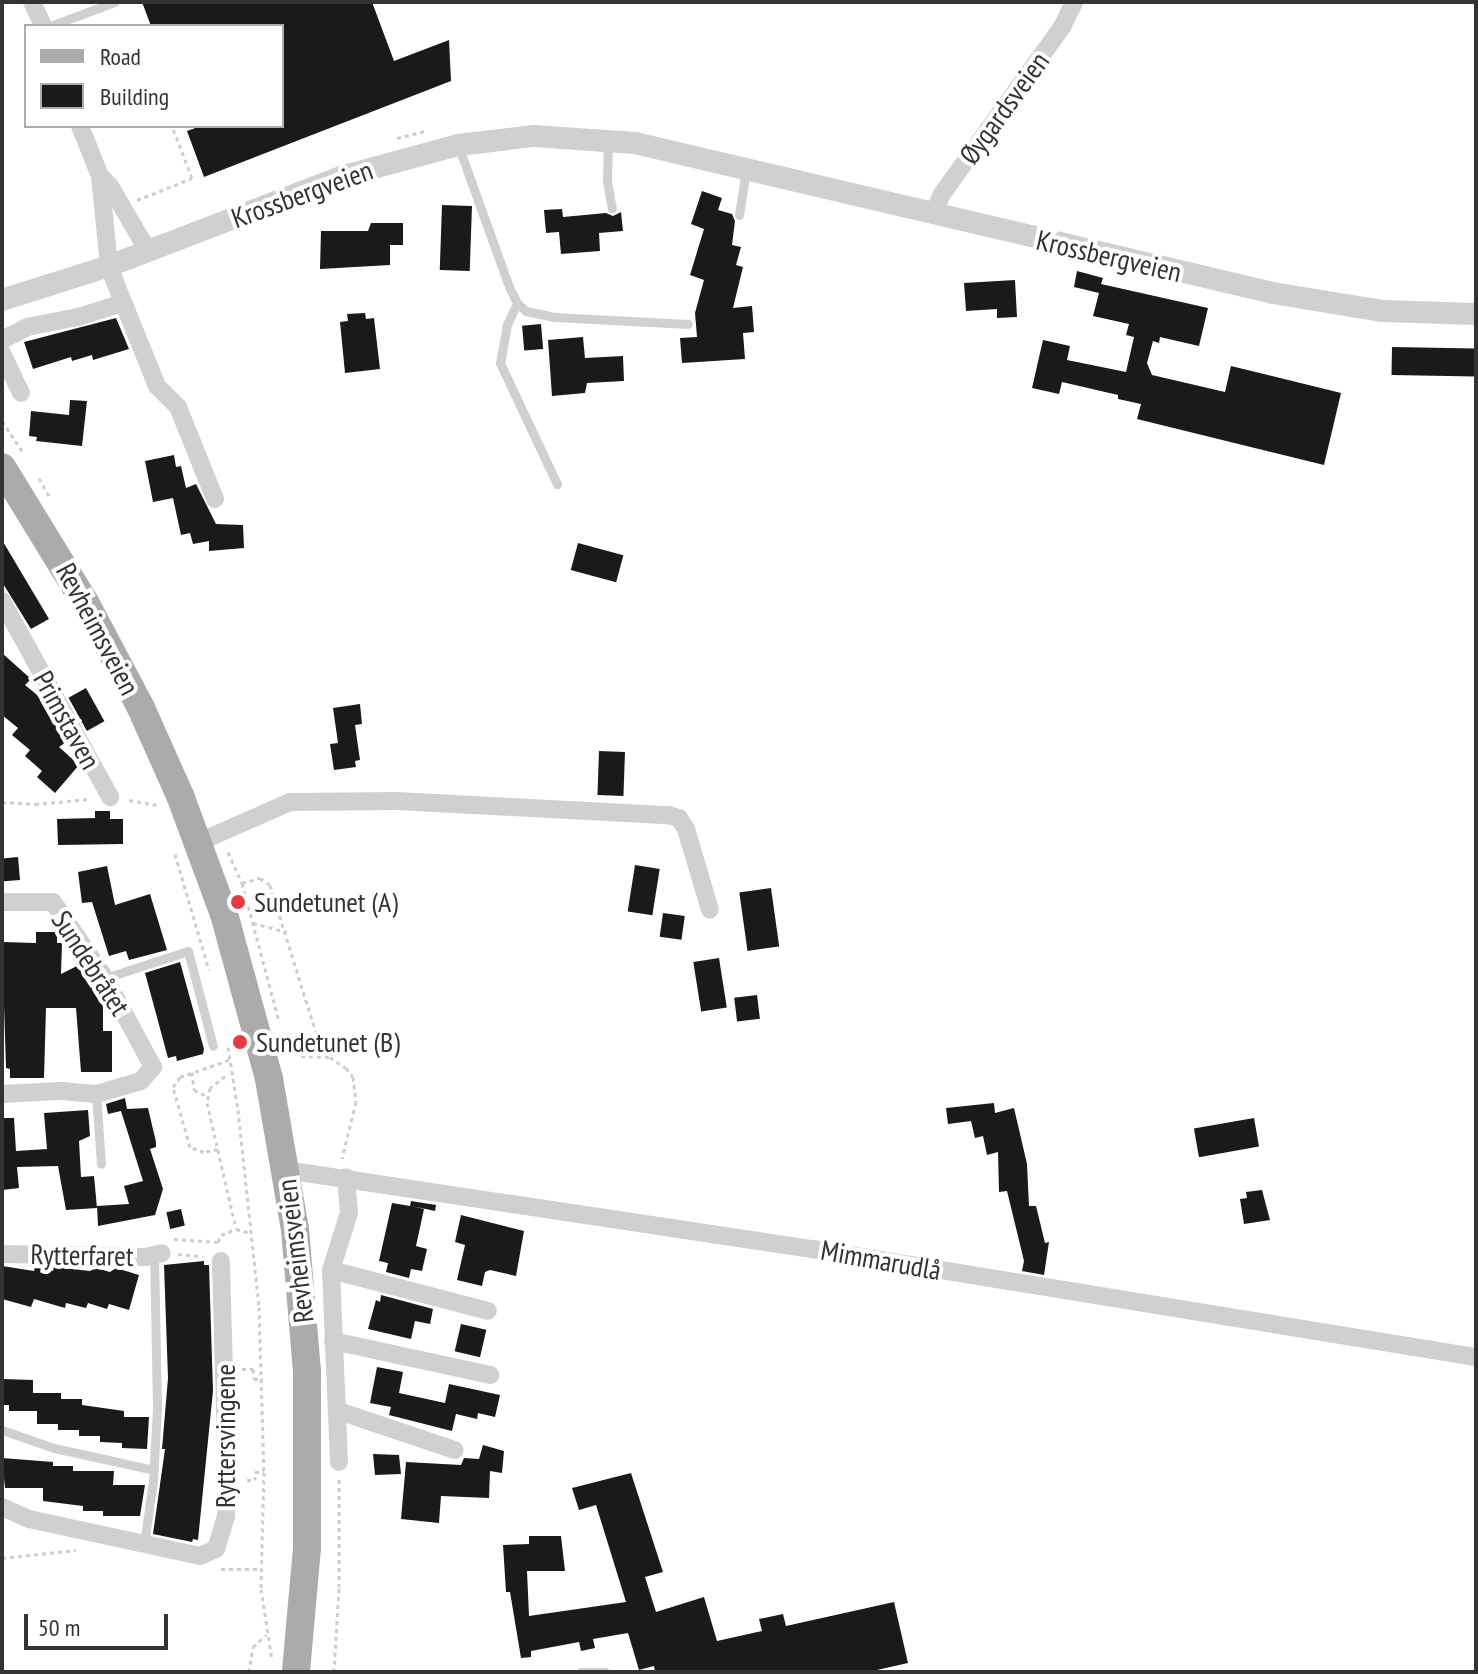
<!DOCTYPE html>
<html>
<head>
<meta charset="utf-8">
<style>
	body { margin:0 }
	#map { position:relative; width:1478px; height:1674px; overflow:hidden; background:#fff; font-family:"PT Sans Narrow",sans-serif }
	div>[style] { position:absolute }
	.building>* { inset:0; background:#1a1a1a; transform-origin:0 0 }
	.path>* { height:3px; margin-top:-1.5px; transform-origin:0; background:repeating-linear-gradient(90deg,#cdcdcd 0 4px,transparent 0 8px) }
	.service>* { height:9px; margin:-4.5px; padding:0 4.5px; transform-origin:4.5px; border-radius:4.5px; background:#d0d0d0 }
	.minor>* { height:18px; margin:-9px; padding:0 9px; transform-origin:9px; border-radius:9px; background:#d0d0d0 }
	.tertiary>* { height:22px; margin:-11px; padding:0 11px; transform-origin:11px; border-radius:11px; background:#d0d0d0 }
	.primary>* { height:28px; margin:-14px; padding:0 14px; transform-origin:14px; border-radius:14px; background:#ababab }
	.dots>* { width:22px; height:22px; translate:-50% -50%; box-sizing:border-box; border:4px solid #fff; border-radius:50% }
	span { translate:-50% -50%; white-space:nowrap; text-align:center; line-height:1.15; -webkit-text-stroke:8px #fff; paint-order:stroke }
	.street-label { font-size:28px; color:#333 }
	.poi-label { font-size:28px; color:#333 }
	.left { translate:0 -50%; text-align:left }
	.frame { position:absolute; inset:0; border:4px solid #333; pointer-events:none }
	.legend { position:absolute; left:24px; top:24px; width:260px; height:104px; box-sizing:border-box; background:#fff; border:2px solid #adadad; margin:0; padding:10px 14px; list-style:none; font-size:24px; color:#333 }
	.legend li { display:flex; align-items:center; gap:16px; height:40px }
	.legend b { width:40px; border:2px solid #adadad }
	.scale { position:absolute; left:24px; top:1614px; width:144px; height:36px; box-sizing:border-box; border:4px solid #333; border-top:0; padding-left:10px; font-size:24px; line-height:28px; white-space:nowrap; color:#333; -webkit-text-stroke:6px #fff; paint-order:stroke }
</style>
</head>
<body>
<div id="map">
	<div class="building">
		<i style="clip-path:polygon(142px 2px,372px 2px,394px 61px,449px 40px,451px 81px,204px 177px,187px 131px,201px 126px,282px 126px,282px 26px,151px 26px)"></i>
		<i style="clip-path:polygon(702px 191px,722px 198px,718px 210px,732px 214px,735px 221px,732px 245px,741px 247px,736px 265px,743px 267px,733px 308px,752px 306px,754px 332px,743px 333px,745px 359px,682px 363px,680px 338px,697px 337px,695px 313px,704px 280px,690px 275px,704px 229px,691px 224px)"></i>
		<i style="left:442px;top:205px;width:30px;height:65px;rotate:2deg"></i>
		<i style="clip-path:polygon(562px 209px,563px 217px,606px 213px,613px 216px,621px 212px,623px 231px,599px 233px,600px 251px,561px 254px,559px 232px,546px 233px,544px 210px)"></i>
		<i style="clip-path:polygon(371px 223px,403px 223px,403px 245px,390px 245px,390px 265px,320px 269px,321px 231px,368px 231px)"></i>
		<i style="clip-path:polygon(1077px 271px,1103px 278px,1101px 284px,1208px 308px,1199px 346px,1160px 337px,1159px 343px,1153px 341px,1147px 363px,1152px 375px,1225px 392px,1231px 366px,1341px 393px,1324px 465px,1137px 419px,1141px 404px,1118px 399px,1118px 395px,1062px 382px,1059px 394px,1032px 388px,1043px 340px,1070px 346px,1067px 360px,1126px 372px,1134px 337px,1126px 335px,1129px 324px,1093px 316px,1099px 293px,1074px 287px)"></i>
		<i style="clip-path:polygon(1015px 280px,1017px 317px,997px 318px,997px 309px,966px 311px,964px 283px)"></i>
		<i style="clip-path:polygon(365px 313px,366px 319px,374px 318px,380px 369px,345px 373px,340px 322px,348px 321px,347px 314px)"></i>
		<i style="clip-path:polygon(116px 318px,129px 349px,93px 360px,92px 355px,72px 361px,71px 357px,33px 369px,24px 342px)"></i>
		<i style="left:541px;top:324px;width:25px;height:19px;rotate:85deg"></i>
		<i style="clip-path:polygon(583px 337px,585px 358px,623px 356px,624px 381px,587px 383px,585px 393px,552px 396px,548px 340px)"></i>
		<i style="left:1392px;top:347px;width:84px;height:28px;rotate:1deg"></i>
		<i style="clip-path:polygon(70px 400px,87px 401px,82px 446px,36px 441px,37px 437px,29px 436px,31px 411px,69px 415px)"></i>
		<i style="clip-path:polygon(174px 455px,176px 467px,181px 466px,186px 488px,196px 484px,216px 524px,243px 525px,244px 548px,209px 551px,209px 541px,193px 544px,190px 533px,181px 535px,173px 498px,153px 502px,145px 461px)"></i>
		<i style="clip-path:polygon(2px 540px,49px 619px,31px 629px,2px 582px)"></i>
		<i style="left:578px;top:543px;width:47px;height:28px;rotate:15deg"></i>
		<i style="clip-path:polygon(2px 653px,31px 679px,25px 685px,42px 699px,66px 742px,59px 747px,79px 765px,55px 793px,37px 777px,42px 771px,25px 756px,30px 750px,12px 735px,18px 728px,2px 715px)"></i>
		<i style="left:86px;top:688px;width:38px;height:20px;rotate:61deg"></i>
		<i style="clip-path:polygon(360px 704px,362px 724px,355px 725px,360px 760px,355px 761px,356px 767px,334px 770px,330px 744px,338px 743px,333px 708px)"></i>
		<i style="left:599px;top:751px;width:26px;height:44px;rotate:2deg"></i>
		<i style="clip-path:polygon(95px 811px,110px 811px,110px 819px,123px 819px,123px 844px,58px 845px,57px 819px,95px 818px)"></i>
		<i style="left:18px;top:857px;width:23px;height:16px;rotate:85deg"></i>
		<i style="left:635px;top:865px;width:25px;height:47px;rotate:9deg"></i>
		<i style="clip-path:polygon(107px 866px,115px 905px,150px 894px,167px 950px,129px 960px,126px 951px,109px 956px,92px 902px,82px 903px,78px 872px)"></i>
		<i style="left:771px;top:888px;width:59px;height:32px;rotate:82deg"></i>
		<i style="left:663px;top:913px;width:22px;height:24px;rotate:8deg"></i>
		<i style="clip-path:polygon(36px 932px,57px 932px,57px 943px,62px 943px,61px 974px,81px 964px,95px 984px,103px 1000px,103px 1031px,112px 1031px,112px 1072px,81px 1072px,76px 1008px,46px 1008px,44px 1078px,10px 1078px,10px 1069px,6px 1068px,2px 942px,36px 943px)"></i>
		<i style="left:719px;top:958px;width:50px;height:26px;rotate:81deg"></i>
		<i style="clip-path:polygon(180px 962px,204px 1049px,203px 1054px,177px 1061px,176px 1056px,168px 1058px,145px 973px)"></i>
		<i style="left:757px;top:995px;width:24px;height:23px;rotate:83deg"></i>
		<i style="clip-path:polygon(125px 1098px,127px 1109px,148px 1108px,156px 1142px,156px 1147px,150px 1149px,163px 1189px,155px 1215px,98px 1226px,97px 1206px,129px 1204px,124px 1186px,143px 1181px,121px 1111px,108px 1114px,106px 1104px)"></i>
		<i style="clip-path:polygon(994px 1103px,995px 1113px,1014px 1108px,1027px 1164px,1029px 1206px,1036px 1206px,1045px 1243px,1049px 1242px,1044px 1275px,1022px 1271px,1024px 1261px,1007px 1191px,999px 1192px,998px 1152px,987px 1155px,983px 1136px,975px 1138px,971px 1121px,948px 1124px,946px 1108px)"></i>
		<i style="clip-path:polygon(88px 1110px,90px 1136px,79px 1141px,81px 1177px,94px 1176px,97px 1208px,66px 1210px,58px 1166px,17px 1167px,19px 1188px,2px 1190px,2px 1118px,14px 1118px,16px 1151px,47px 1149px,44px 1113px)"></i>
		<i style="left:1254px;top:1118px;width:29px;height:61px;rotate:80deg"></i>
		<i style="clip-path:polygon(1262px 1190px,1270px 1220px,1244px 1224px,1240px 1199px,1247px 1198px,1246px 1192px)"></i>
		<i style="clip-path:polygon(411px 1201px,436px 1205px,435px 1211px,412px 1206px,424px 1209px,416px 1246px,427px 1249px,422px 1271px,411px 1269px,409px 1278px,386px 1272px,388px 1263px,379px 1261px,392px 1203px,410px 1206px)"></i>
		<i style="left:181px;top:1209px;width:17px;height:15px;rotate:77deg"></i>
		<i style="clip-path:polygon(461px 1215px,524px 1231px,516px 1276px,490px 1270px,485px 1272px,482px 1286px,457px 1280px,465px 1245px,455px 1242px)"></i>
		<i style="clip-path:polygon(204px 1261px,204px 1265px,209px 1265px,213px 1391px,198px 1540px,193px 1539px,192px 1542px,153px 1534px,165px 1449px,162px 1449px,168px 1378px,164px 1265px)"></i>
		<i style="clip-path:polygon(2px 1266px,34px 1271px,35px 1267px,53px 1271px,54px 1267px,90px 1271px,96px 1268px,110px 1272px,116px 1268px,139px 1275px,129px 1310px,109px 1304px,107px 1309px,88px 1303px,86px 1308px,66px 1303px,65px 1308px,34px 1299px,31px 1307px,2px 1299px)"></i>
		<i style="clip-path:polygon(381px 1295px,433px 1309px,430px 1324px,415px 1321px,411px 1339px,368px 1329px,376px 1300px,380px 1302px)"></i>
		<i style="left:461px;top:1324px;width:26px;height:28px;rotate:13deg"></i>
		<i style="clip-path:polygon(377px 1367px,403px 1372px,399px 1393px,445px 1403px,449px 1384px,500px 1395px,495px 1417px,478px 1413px,477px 1419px,456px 1414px,452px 1431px,389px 1415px,391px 1407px,370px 1403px)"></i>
		<i style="clip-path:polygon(2px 1379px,33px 1380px,33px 1393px,61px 1393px,61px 1399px,82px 1399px,82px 1405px,124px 1411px,124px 1417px,149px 1417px,147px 1449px,122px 1448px,122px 1443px,100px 1442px,100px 1436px,79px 1436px,79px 1430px,58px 1430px,58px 1424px,37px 1424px,37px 1411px,9px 1411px,9px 1405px,2px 1405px)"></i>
		<i style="clip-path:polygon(483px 1445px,504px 1451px,502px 1473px,490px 1471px,489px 1498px,441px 1496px,439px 1523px,401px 1519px,406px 1462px,461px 1465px,464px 1458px,479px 1459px)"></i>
		<i style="clip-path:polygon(373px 1454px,399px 1455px,401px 1474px,375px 1475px)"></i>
		<i style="clip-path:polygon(2px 1458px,53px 1462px,53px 1466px,73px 1466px,73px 1471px,114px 1471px,113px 1485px,145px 1485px,140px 1516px,103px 1516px,103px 1511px,83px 1511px,83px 1506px,43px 1501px,43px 1488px,5px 1488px)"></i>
		<i style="clip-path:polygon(631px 1473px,663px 1572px,645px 1577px,656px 1612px,704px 1597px,717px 1641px,762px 1631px,759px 1619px,783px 1614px,786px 1626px,894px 1602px,908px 1663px,868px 1672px,655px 1672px,654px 1666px,639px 1670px,628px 1633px,593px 1639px,595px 1648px,581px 1651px,579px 1642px,531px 1651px,531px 1657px,521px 1658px,510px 1592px,506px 1592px,503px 1545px,529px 1544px,529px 1536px,561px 1536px,565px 1571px,527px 1571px,529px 1616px,626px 1602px,596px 1505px,579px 1510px,572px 1488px)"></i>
	</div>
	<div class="path">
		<i style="left:397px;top:138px;width:29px;rotate:-14deg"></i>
		<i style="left:137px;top:200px;width:59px;rotate:-21.8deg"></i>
		<i style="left:192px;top:178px;width:56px;rotate:-111deg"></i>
		<i style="left:2px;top:421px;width:36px;rotate:56deg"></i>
		<i style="left:39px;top:478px;width:21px;rotate:61deg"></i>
		<i style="left:129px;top:800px;width:28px;rotate:10deg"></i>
		<i style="left:2px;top:802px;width:33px;rotate:3deg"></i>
		<i style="left:35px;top:804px;width:55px;rotate:-5.2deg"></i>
		<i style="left:228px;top:852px;width:34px;rotate:66deg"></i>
		<i style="left:242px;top:883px;width:143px;rotate:75deg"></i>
		<i style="left:175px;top:854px;width:121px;rotate:73.7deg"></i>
		<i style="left:242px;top:883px;width:19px;rotate:-16deg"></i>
		<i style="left:260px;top:878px;width:12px;rotate:35deg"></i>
		<i style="left:270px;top:885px;width:178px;rotate:72.7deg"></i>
		<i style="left:253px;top:923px;width:35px;rotate:15deg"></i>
		<i style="left:228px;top:1047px;width:64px;rotate:81deg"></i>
		<i style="left:238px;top:1110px;width:198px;rotate:83.9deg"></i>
		<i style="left:259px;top:1307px;width:165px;rotate:88.3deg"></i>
		<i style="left:264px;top:1472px;width:117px;rotate:91.5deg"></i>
		<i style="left:261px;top:1589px;width:72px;rotate:81.2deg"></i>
		<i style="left:301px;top:1056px;width:29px;rotate:2deg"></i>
		<i style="left:330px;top:1057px;width:19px;rotate:35deg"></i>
		<i style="left:346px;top:1068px;width:11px;rotate:52deg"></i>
		<i style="left:353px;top:1077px;width:25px;rotate:83deg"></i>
		<i style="left:356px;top:1102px;width:58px;rotate:104deg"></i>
		<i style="left:192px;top:1072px;width:18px;rotate:84deg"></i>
		<i style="left:194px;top:1090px;width:14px;rotate:25deg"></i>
		<i style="left:225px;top:1076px;width:19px;rotate:141deg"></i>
		<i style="left:210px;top:1088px;width:15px;rotate:101deg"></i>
		<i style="left:207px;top:1103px;width:129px;rotate:77deg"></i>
		<i style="left:236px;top:1229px;width:16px;rotate:15deg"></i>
		<i style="left:218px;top:1149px;width:14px;rotate:168deg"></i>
		<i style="left:204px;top:1152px;width:15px;rotate:-160deg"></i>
		<i style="left:190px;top:1147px;width:62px;rotate:-105.8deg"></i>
		<i style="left:173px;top:1087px;width:12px;rotate:-55deg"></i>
		<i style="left:180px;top:1077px;width:54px;rotate:-19.4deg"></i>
		<i style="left:174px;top:1239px;width:44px;rotate:3.9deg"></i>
		<i style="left:218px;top:1242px;width:8px;rotate:-67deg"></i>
		<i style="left:221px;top:1235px;width:16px;rotate:-22deg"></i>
		<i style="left:178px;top:1254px;width:25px;rotate:5deg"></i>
		<i style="left:242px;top:1369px;width:11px"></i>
		<i style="left:253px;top:1369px;width:10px;rotate:84deg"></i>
		<i style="left:254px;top:1379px;width:9px"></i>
		<i style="left:247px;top:1480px;width:8px"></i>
		<i style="left:255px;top:1480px;width:8px;rotate:-90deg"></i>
		<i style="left:255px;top:1472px;width:9px"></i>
		<i style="left:2px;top:1558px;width:74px;rotate:-6.2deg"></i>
		<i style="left:221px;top:1569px;width:40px"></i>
		<i style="left:249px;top:1672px;width:25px;rotate:-81deg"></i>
		<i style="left:253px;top:1647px;width:18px;rotate:-43deg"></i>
		<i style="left:334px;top:1672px;width:85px;rotate:-86.6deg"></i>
		<i style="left:339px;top:1587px;width:109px;rotate:-90deg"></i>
	</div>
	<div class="service">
		<i style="left:50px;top:26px;width:69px;rotate:-20.3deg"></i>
		<i style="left:608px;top:141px;width:40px;rotate:91.4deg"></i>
		<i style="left:607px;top:181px;width:28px;rotate:80deg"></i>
		<i style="left:458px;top:145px;width:151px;rotate:70.2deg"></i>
		<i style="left:509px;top:287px;width:18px;rotate:63deg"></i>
		<i style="left:517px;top:303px;width:12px;rotate:42deg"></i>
		<i style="left:526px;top:311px;width:30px;rotate:12deg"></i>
		<i style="left:555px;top:317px;width:133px;rotate:3deg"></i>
		<i style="left:739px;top:215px;width:46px;rotate:-81.2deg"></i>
		<i style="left:517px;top:303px;width:23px;rotate:115deg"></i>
		<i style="left:507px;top:324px;width:40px;rotate:100deg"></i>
		<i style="left:500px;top:363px;width:134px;rotate:64.8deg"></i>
		<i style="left:105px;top:978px;width:87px;rotate:-18deg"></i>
		<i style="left:188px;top:951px;width:98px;rotate:75.3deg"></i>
		<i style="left:96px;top:1094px;width:70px;rotate:85.9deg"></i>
		<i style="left:2px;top:1430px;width:55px;rotate:19.1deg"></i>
		<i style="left:54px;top:1448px;width:102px;rotate:12.4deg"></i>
		<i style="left:144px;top:1544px;width:64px;rotate:-81.9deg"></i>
		<i style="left:153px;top:1481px;width:73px;rotate:-86.9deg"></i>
		<i style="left:157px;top:1408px;width:153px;rotate:-91.1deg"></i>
		<i style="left:581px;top:1672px;width:24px"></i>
	</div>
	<div class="minor">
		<i style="left:32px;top:2px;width:26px;rotate:65deg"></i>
		<i style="left:80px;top:126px;width:54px;rotate:68.2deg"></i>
		<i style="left:100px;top:176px;width:90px;rotate:84.3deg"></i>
		<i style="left:109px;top:266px;width:17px;rotate:69deg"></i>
		<i style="left:115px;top:282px;width:112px;rotate:68deg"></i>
		<i style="left:157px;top:386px;width:30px;rotate:45deg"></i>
		<i style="left:178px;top:407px;width:99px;rotate:68.1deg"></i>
		<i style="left:100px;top:176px;width:14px;rotate:45deg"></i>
		<i style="left:110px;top:186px;width:75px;rotate:59.7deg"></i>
		<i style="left:933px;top:214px;width:22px;rotate:-66deg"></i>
		<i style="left:942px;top:194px;width:206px;rotate:-54.3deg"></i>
		<i style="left:1062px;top:27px;width:28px;rotate:-64deg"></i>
		<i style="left:2px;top:340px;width:28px;rotate:-27deg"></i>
		<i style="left:27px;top:327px;width:52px;rotate:-11.1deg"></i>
		<i style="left:78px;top:317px;width:47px;rotate:-17.3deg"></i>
		<i style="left:2px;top:353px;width:44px;rotate:64.6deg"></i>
		<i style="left:2px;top:601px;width:224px;rotate:61.1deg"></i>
		<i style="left:199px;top:842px;width:99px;rotate:-23.7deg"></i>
		<i style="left:290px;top:802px;width:107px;rotate:-0.5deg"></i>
		<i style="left:397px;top:801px;width:271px;rotate:3deg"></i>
		<i style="left:668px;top:815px;width:11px;rotate:15deg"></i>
		<i style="left:679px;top:818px;width:13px;rotate:58deg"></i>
		<i style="left:686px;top:829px;width:84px;rotate:73.5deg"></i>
		<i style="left:2px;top:902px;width:51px"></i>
		<i style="left:53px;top:902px;width:92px;rotate:55.6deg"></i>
		<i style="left:105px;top:978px;width:101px;rotate:61.7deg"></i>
		<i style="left:153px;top:1067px;width:18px;rotate:131deg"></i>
		<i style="left:141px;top:1081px;width:47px;rotate:163.9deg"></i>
		<i style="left:96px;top:1094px;width:37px;rotate:-175deg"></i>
		<i style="left:59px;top:1091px;width:57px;rotate:177deg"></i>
		<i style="left:285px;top:1170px;width:533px;rotate:8.53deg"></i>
		<i style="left:812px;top:1249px;width:673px;rotate:9.24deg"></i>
		<i style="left:2px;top:1254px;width:143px;rotate:1.2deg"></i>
		<i style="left:145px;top:1257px;width:17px;rotate:-13deg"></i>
		<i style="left:331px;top:1270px;width:162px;rotate:14.6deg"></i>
		<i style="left:333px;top:1341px;width:161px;rotate:12.2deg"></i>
		<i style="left:339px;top:1411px;width:122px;rotate:18.6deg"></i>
		<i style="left:339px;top:1462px;width:192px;rotate:-92.4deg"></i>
		<i style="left:331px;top:1270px;width:60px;rotate:-72.5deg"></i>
		<i style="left:349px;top:1213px;width:36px;rotate:-95deg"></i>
		<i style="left:2px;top:1507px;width:30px;rotate:24deg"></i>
		<i style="left:29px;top:1519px;width:175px;rotate:12.2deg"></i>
		<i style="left:200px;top:1556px;width:17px;rotate:-24deg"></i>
		<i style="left:216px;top:1549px;width:34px;rotate:-73deg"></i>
		<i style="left:226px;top:1517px;width:38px;rotate:-88deg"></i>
		<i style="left:227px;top:1479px;width:218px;rotate:-91.6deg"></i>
	</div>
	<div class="tertiary">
		<i style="left:2px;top:300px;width:112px;rotate:-17.6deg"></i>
		<i style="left:109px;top:266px;width:252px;rotate:-21deg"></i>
		<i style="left:344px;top:176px;width:118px;rotate:-15.2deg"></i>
		<i style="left:458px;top:145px;width:77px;rotate:-6.8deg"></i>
		<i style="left:534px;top:136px;width:101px;rotate:4deg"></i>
		<i style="left:635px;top:143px;width:655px;rotate:13.23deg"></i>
		<i style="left:1273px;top:293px;width:110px;rotate:9.4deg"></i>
		<i style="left:1382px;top:311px;width:94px;rotate:1.8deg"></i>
	</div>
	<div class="primary">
		<i style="left:2px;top:467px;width:161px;rotate:58.5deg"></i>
		<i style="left:86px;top:604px;width:118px;rotate:62.1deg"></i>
		<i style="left:141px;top:708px;width:98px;rotate:66deg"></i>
		<i style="left:181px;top:798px;width:124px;rotate:69.7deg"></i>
		<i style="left:224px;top:914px;width:171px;rotate:74.7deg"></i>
		<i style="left:269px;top:1079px;width:152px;rotate:80.2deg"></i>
		<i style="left:295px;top:1229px;width:143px;rotate:85.2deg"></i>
		<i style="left:307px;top:1371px;width:177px;rotate:90deg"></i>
		<i style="left:307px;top:1548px;width:124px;rotate:95.1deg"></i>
	</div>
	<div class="dots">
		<i style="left:238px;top:902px;background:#e63946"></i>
		<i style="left:240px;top:1042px;background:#e63946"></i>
	</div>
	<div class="street-label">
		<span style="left:1004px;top:108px;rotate:-54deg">Øygardsveien</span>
		<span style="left:302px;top:194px;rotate:-20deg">Krossbergveien</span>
		<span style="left:1109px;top:256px;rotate:13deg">Krossbergveien</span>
		<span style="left:98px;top:629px;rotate:62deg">Revheimsveien</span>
		<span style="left:67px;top:720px;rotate:61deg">Primstaven</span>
		<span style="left:91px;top:963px;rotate:57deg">Sundebråtet</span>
		<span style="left:295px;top:1251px;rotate:-97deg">Revheimsveien</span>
		<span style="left:82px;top:1255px;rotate:1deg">Rytterfaret</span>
		<span style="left:881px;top:1260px;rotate:10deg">Mimmarudlå</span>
		<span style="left:225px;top:1436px;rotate:-90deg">Ryttersvingene</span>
	</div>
	<div class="poi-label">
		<span class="left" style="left:254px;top:902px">Sundetunet (A)</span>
		<span class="left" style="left:256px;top:1042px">Sundetunet (B)</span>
	</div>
	<div class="frame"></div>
	<ul class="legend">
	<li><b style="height:10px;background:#ababab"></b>Road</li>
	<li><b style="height:22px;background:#1a1a1a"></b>Building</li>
	</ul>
	<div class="scale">50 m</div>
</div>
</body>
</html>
